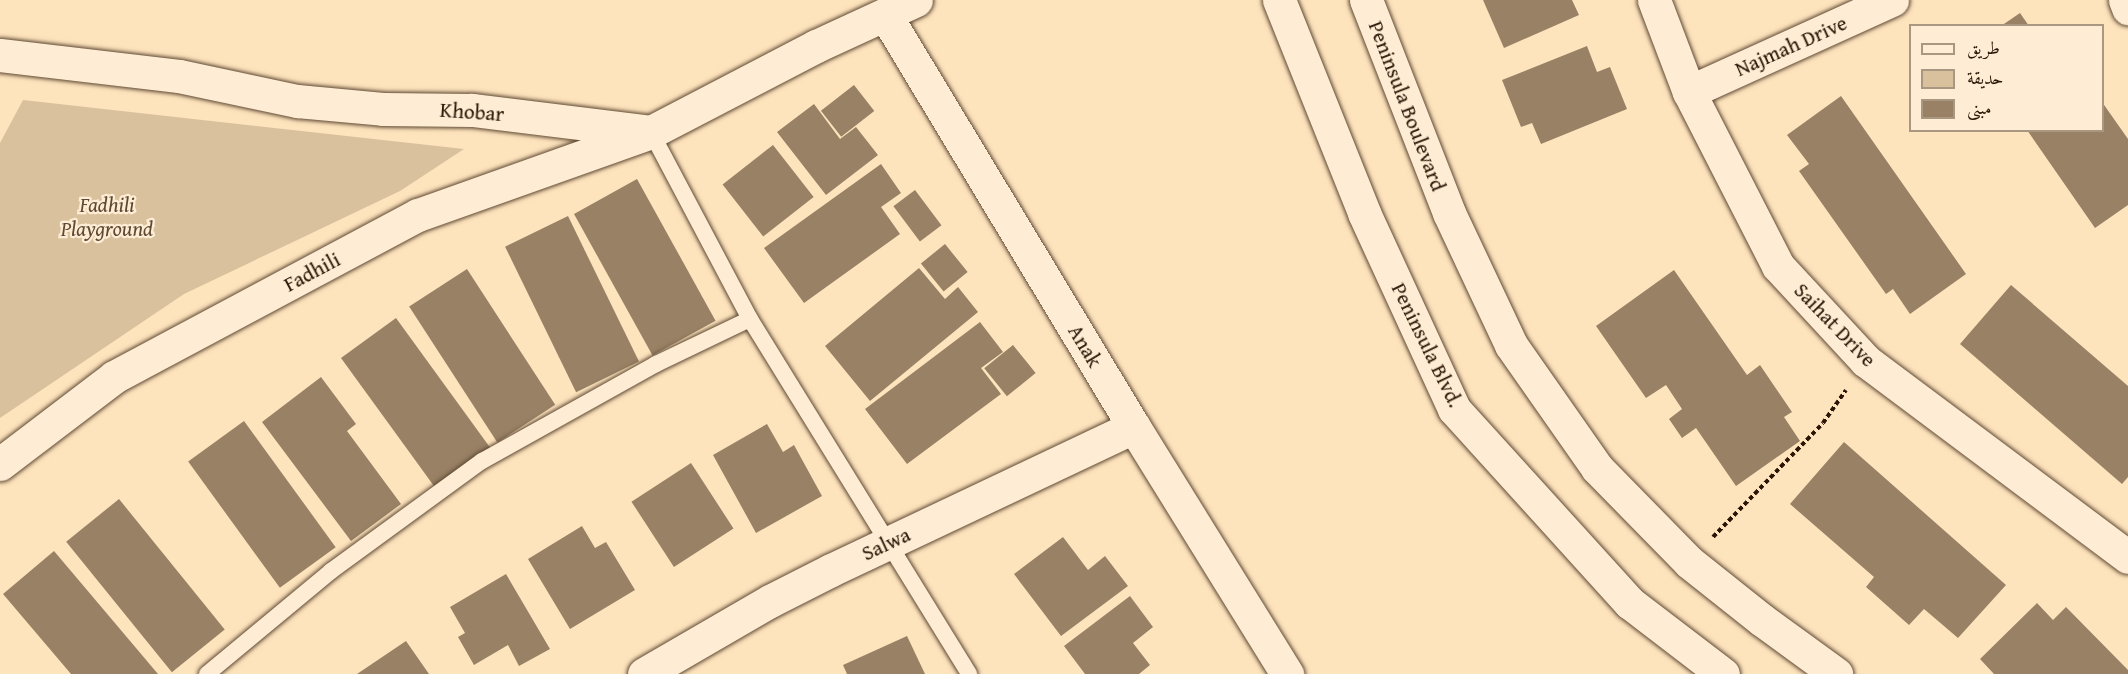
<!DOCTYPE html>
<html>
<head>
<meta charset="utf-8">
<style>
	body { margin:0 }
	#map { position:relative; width:2128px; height:674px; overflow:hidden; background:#fee4bd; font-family:"Gentium Book Plus",Amiri,serif }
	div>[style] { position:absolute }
	.green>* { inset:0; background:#dac19e }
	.building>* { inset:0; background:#988165; transform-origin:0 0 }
	.path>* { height:4px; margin-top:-2px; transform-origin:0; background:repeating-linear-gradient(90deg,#2a1506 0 4.5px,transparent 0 7.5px) }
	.roads { filter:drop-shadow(0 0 2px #5f4934) drop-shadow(0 0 2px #5f4934) }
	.lane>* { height:16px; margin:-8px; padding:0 8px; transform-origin:8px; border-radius:8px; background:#feedd4 }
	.street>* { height:33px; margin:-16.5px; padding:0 16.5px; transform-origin:16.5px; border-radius:16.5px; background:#feedd4 }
	.secondary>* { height:33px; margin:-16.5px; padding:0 16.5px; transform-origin:16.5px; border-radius:16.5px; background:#feedd4 }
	span { translate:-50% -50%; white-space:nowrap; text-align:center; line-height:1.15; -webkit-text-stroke:4.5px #feedd4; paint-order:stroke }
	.street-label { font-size:21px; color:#2a1506 }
	.park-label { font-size:21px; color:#5f4934; font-style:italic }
	.legend { position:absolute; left:1909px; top:24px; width:195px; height:108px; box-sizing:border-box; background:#feedd4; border:2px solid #a99782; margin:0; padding:8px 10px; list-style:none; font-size:18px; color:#2a1506 }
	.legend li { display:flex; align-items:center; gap:12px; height:30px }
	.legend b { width:30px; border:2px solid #a99782 }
</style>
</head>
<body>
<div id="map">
	<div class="green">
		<i style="clip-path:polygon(23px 100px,464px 149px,400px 191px,184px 294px,0 418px,0 143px)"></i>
	</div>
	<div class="building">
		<i style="clip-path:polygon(1483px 0,1572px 0,1579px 15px,1504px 48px)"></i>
		<i style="clip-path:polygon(2020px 13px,2029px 26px,2001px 26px)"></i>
		<i style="clip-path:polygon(1587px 46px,1597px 72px,1610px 67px,1627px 109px,1541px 144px,1532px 123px,1521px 127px,1502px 80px)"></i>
		<i style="left:854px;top:85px;width:33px;height:42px;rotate:52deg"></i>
		<i style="clip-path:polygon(1841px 96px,1966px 274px,1910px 314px,1893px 289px,1886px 294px,1799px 171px,1809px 164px,1787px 135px)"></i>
		<i style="clip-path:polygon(2102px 102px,2128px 139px,2128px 205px,2095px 228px,2027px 130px,2102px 130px)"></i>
		<i style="clip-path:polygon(814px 104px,840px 139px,856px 127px,878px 155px,826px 195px,777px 132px)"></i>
		<i style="left:773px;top:145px;width:66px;height:64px;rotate:52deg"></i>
		<i style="clip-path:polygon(881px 164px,901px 193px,881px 207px,900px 234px,804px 303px,764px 248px)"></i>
		<i style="left:637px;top:179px;width:162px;height:72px;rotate:61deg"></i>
		<i style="left:915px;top:190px;width:44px;height:27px;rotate:53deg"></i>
		<i style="left:568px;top:216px;width:162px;height:70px;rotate:64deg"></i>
		<i style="left:945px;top:244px;width:36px;height:31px;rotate:51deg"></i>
		<i style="clip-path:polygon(919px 268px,945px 299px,958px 287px,978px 312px,870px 401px,825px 346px)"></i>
		<i style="left:467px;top:269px;width:162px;height:69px;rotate:57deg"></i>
		<i style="clip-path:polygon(1674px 270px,1747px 375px,1760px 365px,1792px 412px,1784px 417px,1800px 441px,1736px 486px,1696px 428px,1682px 438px,1669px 419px,1682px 409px,1666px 385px,1646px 398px,1596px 326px)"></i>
		<i style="clip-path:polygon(2011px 285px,2128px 386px,2128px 477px,2122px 484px,1960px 344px)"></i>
		<i style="left:396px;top:318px;width:160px;height:68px;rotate:54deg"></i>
		<i style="clip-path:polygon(980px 322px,1003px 352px,981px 368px,1001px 394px,907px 464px,865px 409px)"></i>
		<i style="left:1013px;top:345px;width:36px;height:37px;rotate:51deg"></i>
		<i style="clip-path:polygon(321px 377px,356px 424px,347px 431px,401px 504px,351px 541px,262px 422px)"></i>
		<i style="left:244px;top:421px;width:156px;height:69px;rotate:54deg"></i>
		<i style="clip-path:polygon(767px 424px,783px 452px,794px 445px,822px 496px,756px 533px,713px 455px)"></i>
		<i style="clip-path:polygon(1844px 442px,2006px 585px,1958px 638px,1924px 609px,1909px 625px,1866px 587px,1874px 577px,1790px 504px)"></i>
		<i style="left:691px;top:463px;width:78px;height:71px;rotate:57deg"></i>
		<i style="left:119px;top:499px;width:168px;height:68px;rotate:51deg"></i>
		<i style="clip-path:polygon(582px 526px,595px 548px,606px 542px,635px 590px,570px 629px,528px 559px)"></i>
		<i style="clip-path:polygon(1063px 537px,1088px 570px,1105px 556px,1128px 586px,1061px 636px,1014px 574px)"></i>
		<i style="clip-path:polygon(54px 551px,158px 674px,71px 674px,3px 594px)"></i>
		<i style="clip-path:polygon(506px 574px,550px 649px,519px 666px,508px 645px,474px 665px,458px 637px,465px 633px,450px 607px)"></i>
		<i style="clip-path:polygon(1130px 596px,1153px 627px,1133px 643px,1150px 665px,1139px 674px,1085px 674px,1064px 646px)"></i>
		<i style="clip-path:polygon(2037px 603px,2053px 620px,2066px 607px,2128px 670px,2128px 674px,1994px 674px,1980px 659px)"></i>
		<i style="clip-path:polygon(907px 636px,925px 674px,847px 674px,843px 665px)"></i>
		<i style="clip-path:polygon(406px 641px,429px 674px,357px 674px)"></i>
	</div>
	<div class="path">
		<i style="left:1713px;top:537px;width:158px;rotate:-46deg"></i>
		<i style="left:1823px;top:423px;width:40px;rotate:-55.1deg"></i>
	</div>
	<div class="roads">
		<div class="lane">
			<i style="left:651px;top:132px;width:212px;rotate:62.1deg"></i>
			<i style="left:750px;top:319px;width:417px;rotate:58.3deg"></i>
			<i style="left:207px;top:674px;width:161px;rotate:-39.7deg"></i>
			<i style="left:331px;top:571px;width:187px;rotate:-36.1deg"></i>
			<i style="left:482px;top:461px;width:199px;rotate:-29.1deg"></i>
			<i style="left:656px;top:364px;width:104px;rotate:-25.6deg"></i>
		</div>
		<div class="street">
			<i style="left:1654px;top:0;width:98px;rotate:69.2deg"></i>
			<i style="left:1689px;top:92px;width:195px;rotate:62.9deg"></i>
			<i style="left:1778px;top:266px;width:129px;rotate:47.2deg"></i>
			<i style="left:1866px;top:361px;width:327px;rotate:36.8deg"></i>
			<i style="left:2125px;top:0;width:9px;rotate:69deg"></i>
			<i style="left:886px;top:16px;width:480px;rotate:58.9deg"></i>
			<i style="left:1134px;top:427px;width:291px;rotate:58.2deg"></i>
			<i style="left:1689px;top:92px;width:223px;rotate:-24.4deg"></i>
			<i style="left:0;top:464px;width:143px;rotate:-37.3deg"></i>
			<i style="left:114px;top:377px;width:344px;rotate:-28.1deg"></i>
			<i style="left:418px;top:215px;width:247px;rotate:-19.6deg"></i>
			<i style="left:644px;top:674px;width:146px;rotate:-30.1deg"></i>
			<i style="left:770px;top:601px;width:68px;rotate:-26.9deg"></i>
			<i style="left:831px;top:570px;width:335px;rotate:-25.3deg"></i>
		</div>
		<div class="secondary">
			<i style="left:1279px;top:0;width:229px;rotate:68.2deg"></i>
			<i style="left:1364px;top:213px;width:216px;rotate:65.3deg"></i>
			<i style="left:1454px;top:409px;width:262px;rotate:47.8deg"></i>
			<i style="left:1630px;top:603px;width:117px;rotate:37.4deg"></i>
			<i style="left:1366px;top:0;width:229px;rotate:68.7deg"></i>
			<i style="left:1449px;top:213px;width:146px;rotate:64.8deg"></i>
			<i style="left:1511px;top:345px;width:150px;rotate:55deg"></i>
			<i style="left:1597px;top:468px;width:132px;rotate:45.6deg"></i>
			<i style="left:1689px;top:562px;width:93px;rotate:38.5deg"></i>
			<i style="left:1762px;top:620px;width:92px;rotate:36.1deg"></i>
			<i style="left:0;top:55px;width:180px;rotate:6.7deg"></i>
			<i style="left:179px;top:76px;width:121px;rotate:12deg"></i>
			<i style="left:297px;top:101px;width:86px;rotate:5.3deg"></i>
			<i style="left:383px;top:109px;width:89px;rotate:0.6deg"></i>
			<i style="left:472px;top:110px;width:180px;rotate:7deg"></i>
			<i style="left:651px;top:132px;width:186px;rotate:-27.5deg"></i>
			<i style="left:816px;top:46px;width:110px;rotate:-24.7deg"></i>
		</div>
	</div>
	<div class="street-label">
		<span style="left:1791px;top:46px;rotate:-24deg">Najmah Drive</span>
		<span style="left:1407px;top:106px;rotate:69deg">Peninsula Boulevard</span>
		<span style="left:472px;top:112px;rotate:4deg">Khobar</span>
		<span style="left:312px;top:272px;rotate:-28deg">Fadhili</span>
		<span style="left:1835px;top:325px;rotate:46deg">Saihat Drive</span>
		<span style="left:1427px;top:345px;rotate:64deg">Peninsula Blvd.</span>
		<span style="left:1085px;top:346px;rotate:59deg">Anak</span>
		<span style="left:886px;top:544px;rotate:-25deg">Salwa</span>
	</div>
	<div class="park-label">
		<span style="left:107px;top:217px">Fadhili<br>Playground</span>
	</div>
	<ul class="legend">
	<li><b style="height:8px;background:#feedd4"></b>طريق</li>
	<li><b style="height:16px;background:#dac19e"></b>حديقة</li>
	<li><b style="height:16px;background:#988165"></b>مبنى</li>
	</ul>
</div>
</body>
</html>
